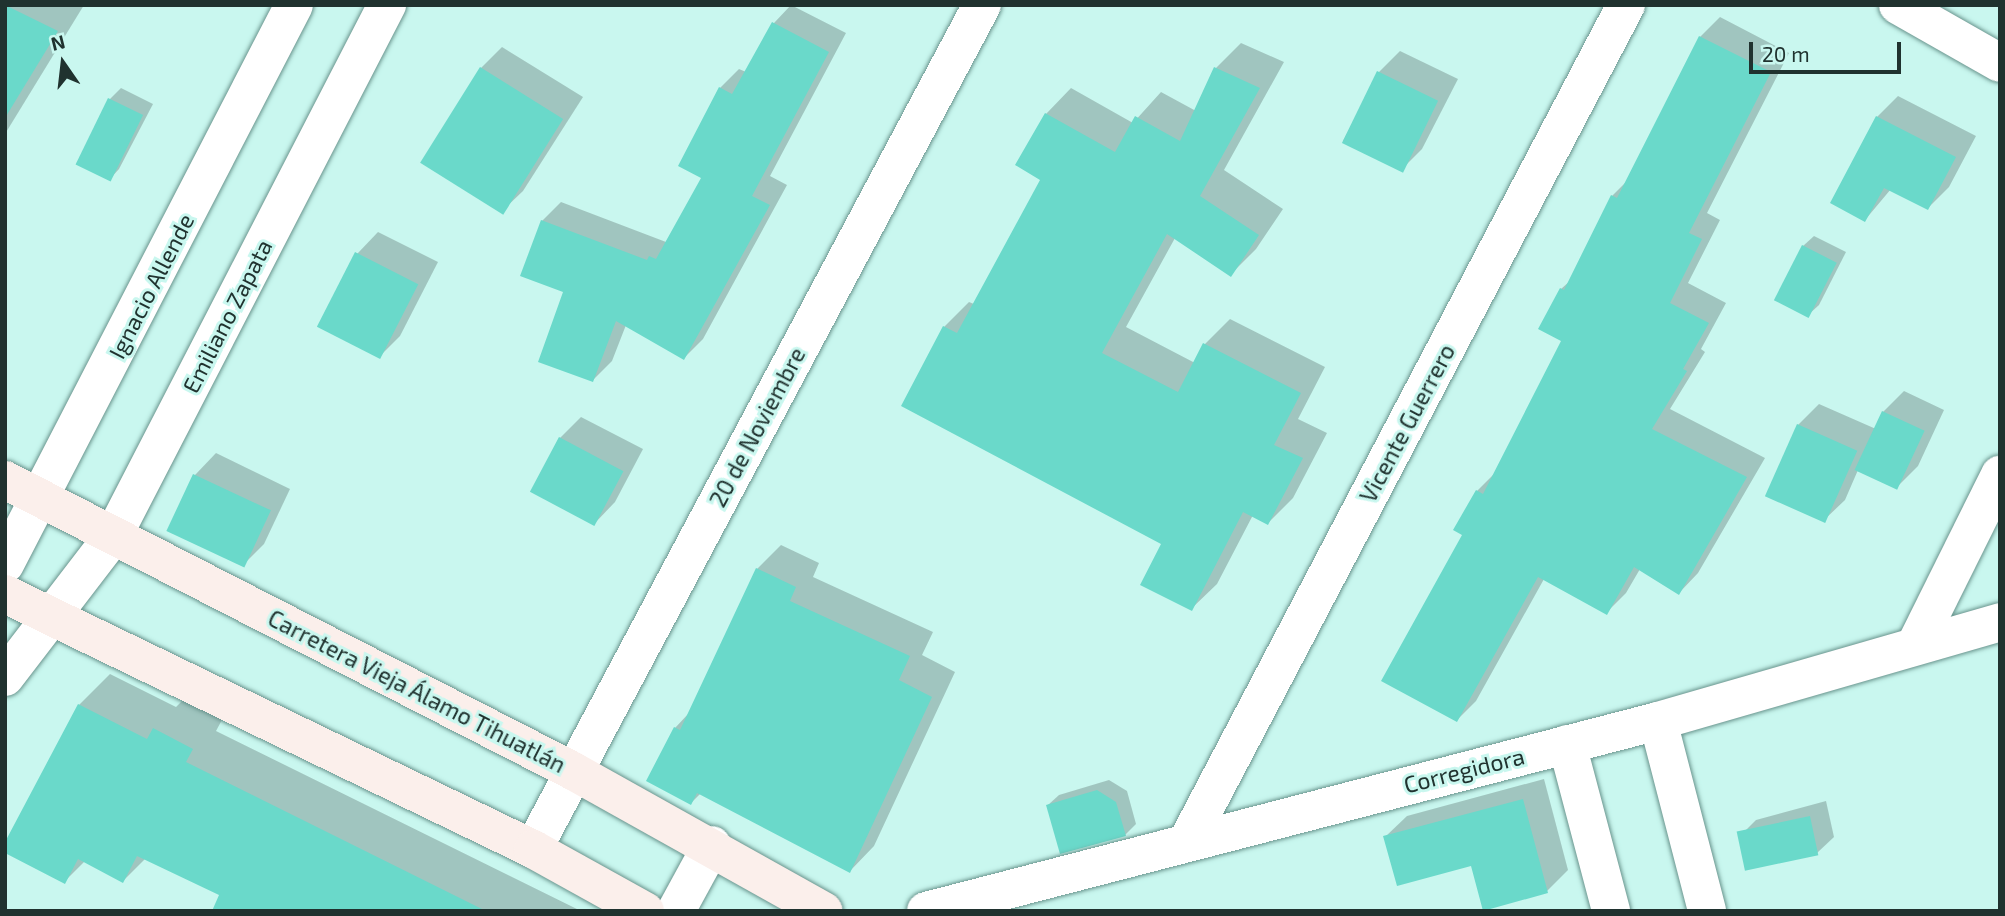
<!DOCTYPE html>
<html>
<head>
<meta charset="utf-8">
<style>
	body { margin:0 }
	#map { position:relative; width:2005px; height:916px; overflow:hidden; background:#c9f7ef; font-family:"Exo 2",sans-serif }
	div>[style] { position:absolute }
	.shadow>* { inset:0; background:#0003 }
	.building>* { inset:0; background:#6ad9ca; transform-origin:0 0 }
	.roads { filter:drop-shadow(0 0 2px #69948d) drop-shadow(0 0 2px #69948d) }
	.street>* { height:38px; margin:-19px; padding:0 19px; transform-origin:19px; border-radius:19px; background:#fff }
	.secondary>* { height:38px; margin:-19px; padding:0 19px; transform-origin:19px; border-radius:19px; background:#fbefeb }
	span { translate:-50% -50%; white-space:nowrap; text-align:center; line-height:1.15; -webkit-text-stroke:6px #c9f7ef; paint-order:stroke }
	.street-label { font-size:23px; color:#20322f }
	.frame { position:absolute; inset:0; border:7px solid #20322f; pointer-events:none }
	.north { position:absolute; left:28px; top:28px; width:70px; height:70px; -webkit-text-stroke:5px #c9f7ef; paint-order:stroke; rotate:346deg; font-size:19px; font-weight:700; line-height:28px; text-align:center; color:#20322f }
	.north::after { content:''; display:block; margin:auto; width:24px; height:32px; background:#20322f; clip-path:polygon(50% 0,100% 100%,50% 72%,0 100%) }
	.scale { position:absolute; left:1749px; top:42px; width:152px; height:32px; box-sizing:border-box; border:4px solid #20322f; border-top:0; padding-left:9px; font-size:21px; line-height:24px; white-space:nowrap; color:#20322f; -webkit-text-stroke:5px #c9f7ef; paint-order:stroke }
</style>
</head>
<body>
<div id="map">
	<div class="shadow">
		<i style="clip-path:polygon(5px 5px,84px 5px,5px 134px)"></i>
		<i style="clip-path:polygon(791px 5px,846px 33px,770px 176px,787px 185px,703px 339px,684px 358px,626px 325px,612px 361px,593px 380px,542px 221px,561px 202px,666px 242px,704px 177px,720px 88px,739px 69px,746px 72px,774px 23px)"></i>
		<i style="clip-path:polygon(1720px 17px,1789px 53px,1707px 213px,1720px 220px,1688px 283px,1726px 303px,1701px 349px,1705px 352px,1670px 409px,1765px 458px,1698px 573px,1679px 593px,1640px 569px,1626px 593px,1606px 613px,1544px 579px,1476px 701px,1457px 720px,1464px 534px,1477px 491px,1496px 472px,1563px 340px,1561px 289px,1571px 280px,1612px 196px,1628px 180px,1700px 37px)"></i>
		<i style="clip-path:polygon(1241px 43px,1284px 62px,1224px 170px,1283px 209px,1256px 249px,1231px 274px,1175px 238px,1126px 327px,1195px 363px,1205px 344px,1230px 319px,1325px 367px,1298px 419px,1327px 433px,1293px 498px,1268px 523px,1253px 515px,1217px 584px,1191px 609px,1164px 544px,944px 327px,969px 302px,974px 304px,1042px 179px,1046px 114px,1071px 88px,1133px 123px,1161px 92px,1196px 111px,1216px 68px)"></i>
		<i style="clip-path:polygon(502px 47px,583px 97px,523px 191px,501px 212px,481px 68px)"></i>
		<i style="clip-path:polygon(1400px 51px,1458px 79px,1422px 149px,1401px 170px,1343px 141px,1379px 72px)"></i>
		<i style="clip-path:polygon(121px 88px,153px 104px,119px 169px,109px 180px,77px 164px,110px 99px)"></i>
		<i style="clip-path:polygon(1898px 96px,1976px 136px,1949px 187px,1928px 208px,1891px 189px,1865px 220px,1877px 117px)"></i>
		<i style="clip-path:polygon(378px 232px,438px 262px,400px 336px,379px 357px,357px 254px)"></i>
		<i style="clip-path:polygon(1814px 236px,1846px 252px,1819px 305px,1808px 315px,1803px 246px)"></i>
		<i style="clip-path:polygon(1904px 391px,1944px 410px,1918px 466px,1897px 487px,1858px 470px,1845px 500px,1823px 521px,1798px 425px,1819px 404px,1876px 429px,1883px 412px)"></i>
		<i style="clip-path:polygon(581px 417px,643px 449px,615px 502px,594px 524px,560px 438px)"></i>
		<i style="clip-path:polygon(216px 453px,290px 489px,264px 544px,243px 565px,168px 530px,195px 475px)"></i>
		<i style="clip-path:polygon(781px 545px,819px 563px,813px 577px,933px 632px,922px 655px,955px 672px,874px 846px,850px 871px,701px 793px,691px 803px,675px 728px,689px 713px,757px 569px)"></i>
		<i style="clip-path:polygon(110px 674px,176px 707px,185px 698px,223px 718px,216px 731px,581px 911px,214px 911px,221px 895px,146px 858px,123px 881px,85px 861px,64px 882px,79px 705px)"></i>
		<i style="clip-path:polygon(1544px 779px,1568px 870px,1547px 891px,1385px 837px,1407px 816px)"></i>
		<i style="clip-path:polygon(1109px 780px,1127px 791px,1136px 824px,1125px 835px,1048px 805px,1059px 795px)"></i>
		<i style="clip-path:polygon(1826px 801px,1834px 837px,1817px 853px,1740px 836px,1756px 820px)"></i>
	</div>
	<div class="building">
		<i style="clip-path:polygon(5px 5px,58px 31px,5px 118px)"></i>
		<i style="clip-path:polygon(772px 22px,829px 52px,752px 196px,770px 205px,684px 360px,616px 321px,593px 382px,538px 362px,563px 292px,520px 276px,541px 220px,647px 260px,649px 256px,656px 259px,701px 178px,678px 166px,719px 87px,732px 94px)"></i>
		<i style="clip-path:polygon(1699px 36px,1771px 72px,1689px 233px,1702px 239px,1670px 303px,1709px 323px,1683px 369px,1687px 371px,1652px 429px,1747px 477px,1679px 595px,1634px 567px,1607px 615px,1538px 577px,1457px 722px,1381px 681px,1462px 535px,1453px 530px,1476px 490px,1483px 494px,1561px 341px,1538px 329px,1560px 288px,1564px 290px,1611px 195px,1617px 198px)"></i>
		<i style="left:480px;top:67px;width:98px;height:113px;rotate:32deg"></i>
		<i style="clip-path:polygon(1214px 67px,1260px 88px,1200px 196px,1259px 235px,1231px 277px,1167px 234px,1102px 353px,1178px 392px,1203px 343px,1301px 393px,1274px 445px,1303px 458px,1268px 525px,1243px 512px,1192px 611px,1140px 585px,1161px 544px,901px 406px,943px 326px,957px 333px,1040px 180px,1015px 165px,1045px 113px,1115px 152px,1135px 116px,1180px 141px)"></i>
		<i style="left:1377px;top:71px;width:68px;height:80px;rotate:26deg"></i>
		<i style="left:108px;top:98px;width:39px;height:74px;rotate:26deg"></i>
		<i style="clip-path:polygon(1876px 116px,1956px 157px,1928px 210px,1884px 188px,1865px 222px,1830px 203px)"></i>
		<i style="left:1802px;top:245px;width:39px;height:62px;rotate:27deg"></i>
		<i style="left:355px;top:252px;width:71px;height:84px;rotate:27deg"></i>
		<i style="left:1882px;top:411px;width:47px;height:65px;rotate:25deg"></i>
		<i style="left:1797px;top:424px;width:66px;height:79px;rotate:24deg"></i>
		<i style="left:559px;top:437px;width:73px;height:62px;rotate:28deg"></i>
		<i style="left:193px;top:474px;width:86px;height:63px;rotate:25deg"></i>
		<i style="clip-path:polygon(756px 568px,796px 587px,790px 601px,910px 656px,899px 680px,932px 697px,850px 873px,697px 793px,691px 805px,646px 781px,674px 727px,680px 730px)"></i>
		<i style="clip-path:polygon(78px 704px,147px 739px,153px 728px,193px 749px,186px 762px,486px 911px,212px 911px,219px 895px,137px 856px,123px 883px,78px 859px,65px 884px,5px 853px,5px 842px)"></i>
		<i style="clip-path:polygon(1097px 790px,1116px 802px,1126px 836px,1060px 854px,1046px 805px)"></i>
		<i style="clip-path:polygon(1523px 799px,1548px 893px,1483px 911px,1471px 866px,1397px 886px,1383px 836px)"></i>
		<i style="left:1810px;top:816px;width:40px;height:75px;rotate:78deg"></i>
	</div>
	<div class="roads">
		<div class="street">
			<i style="left:1898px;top:5px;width:117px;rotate:29.6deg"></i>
			<i style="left:5px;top:564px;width:629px;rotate:-62.66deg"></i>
			<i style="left:1916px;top:644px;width:189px;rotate:-63.6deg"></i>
			<i style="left:5px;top:677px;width:178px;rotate:-52.5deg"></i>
			<i style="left:113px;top:536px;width:598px;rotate:-62.71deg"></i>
			<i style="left:1658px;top:721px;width:196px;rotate:75.5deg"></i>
			<i style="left:1567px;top:744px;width:173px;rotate:75.2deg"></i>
			<i style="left:1188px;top:840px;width:943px;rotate:-62.32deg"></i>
			<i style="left:533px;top:849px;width:956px;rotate:-61.99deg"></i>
			<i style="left:676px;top:911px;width:75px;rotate:-61.4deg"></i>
			<i style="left:926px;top:911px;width:756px;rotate:-14.55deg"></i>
			<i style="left:1658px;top:721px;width:356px;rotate:-16.1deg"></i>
		</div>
		<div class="secondary">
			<i style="left:5px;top:480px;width:638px;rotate:27.13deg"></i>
			<i style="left:573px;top:771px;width:287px;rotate:29.2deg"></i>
			<i style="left:5px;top:594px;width:586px;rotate:25.78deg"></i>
			<i style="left:533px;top:849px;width:128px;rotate:29deg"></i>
		</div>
	</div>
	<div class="street-label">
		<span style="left:151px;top:286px;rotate:-63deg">Ignacio Allende</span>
		<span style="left:227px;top:316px;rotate:-63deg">Emiliano Zapata</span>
		<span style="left:1407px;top:423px;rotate:-62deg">Vicente Guerrero</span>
		<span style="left:757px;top:427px;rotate:-62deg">20 de Noviembre</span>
		<span style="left:417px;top:691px;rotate:27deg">Carretera Vieja Álamo Tihuatlán</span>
		<span style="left:1464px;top:770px;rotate:-14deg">Corregidora</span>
	</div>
	<div class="frame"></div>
	<div class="north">N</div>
	<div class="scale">20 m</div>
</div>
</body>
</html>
